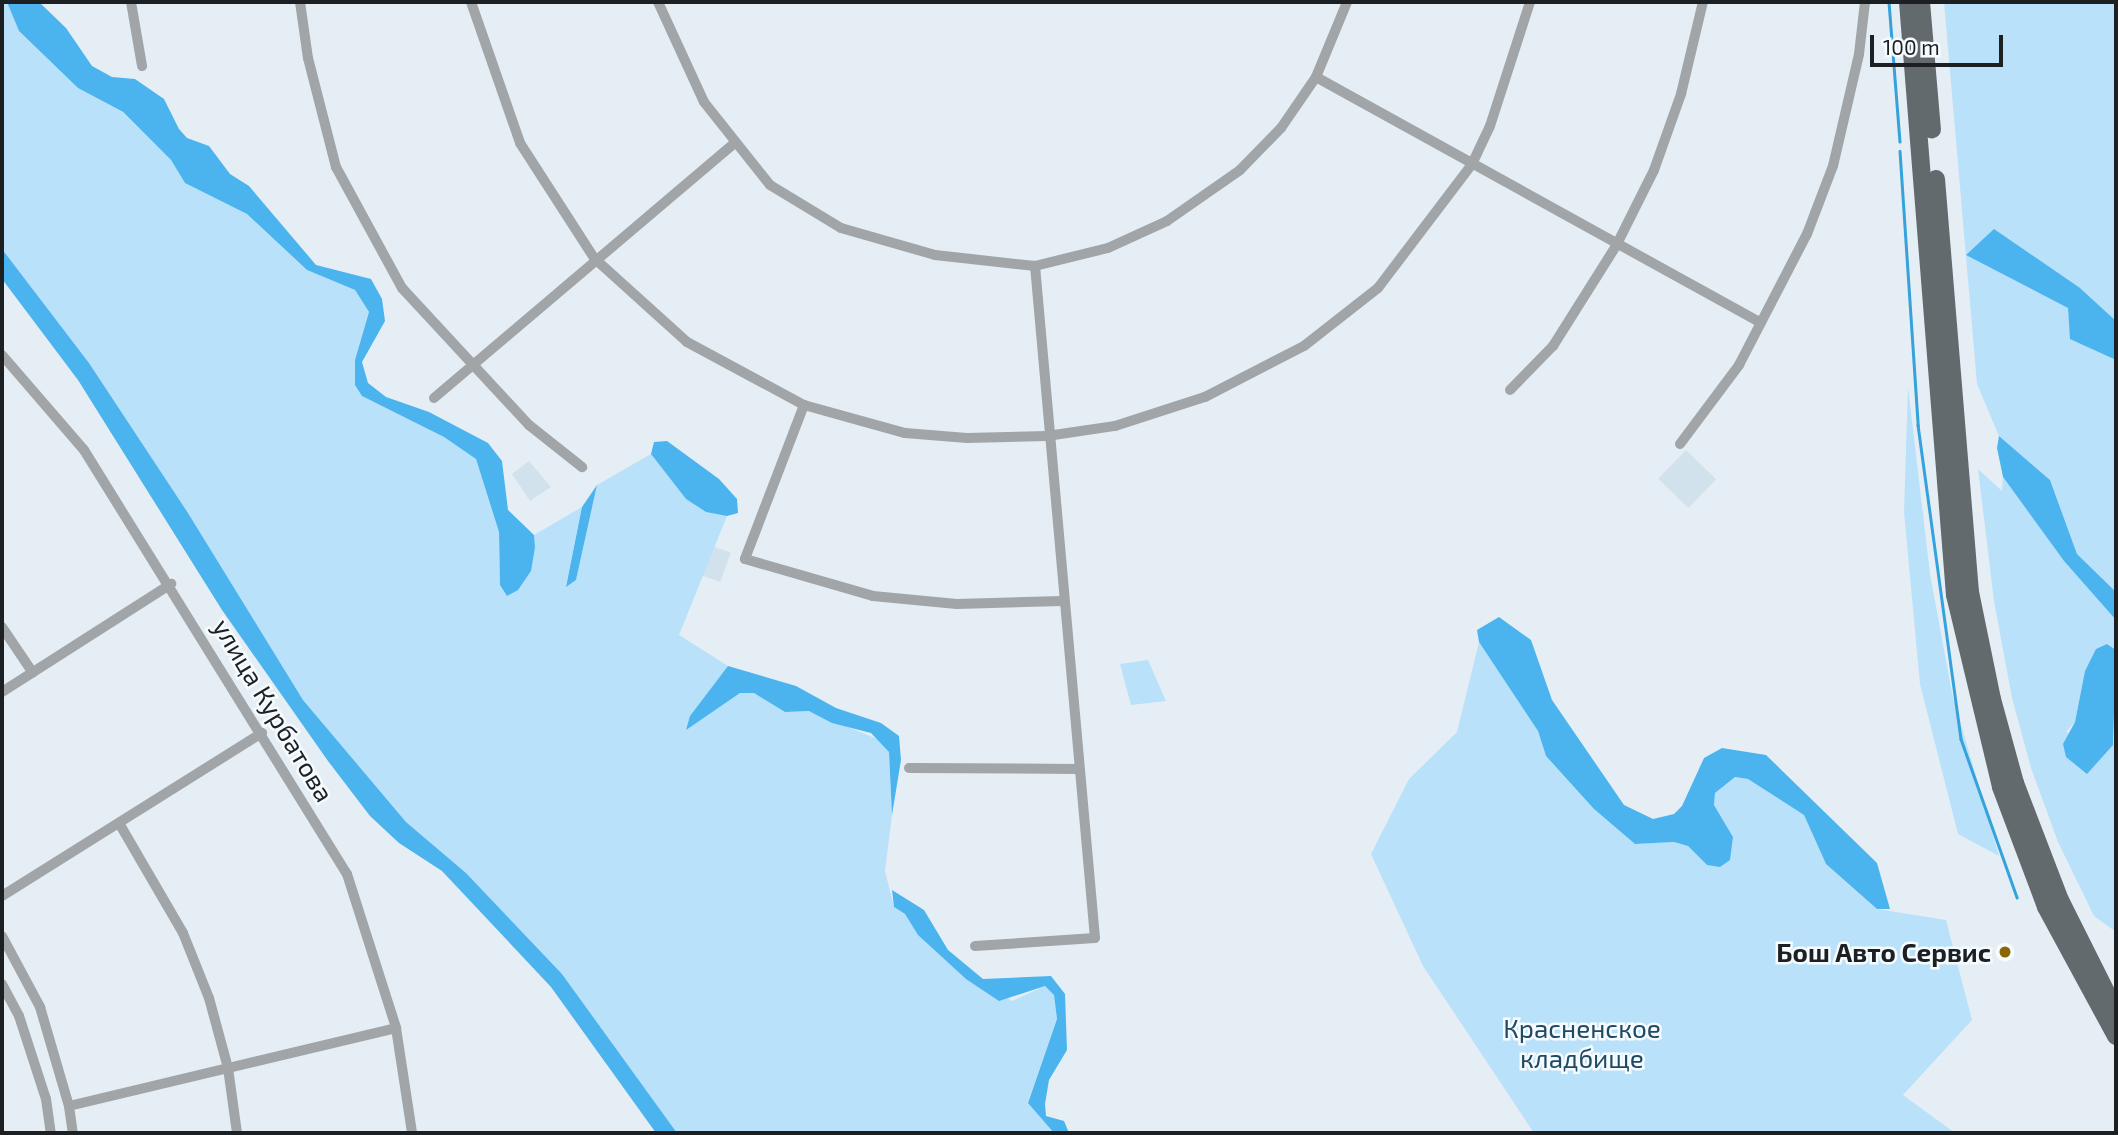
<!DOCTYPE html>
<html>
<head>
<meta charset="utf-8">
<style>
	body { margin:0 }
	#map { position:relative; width:2118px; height:1135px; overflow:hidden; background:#e5eef4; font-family:"Exo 2",sans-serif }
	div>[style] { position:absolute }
	.built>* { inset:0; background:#d2e2ed; transform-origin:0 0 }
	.green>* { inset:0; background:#bae1fa }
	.forest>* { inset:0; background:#4bb4ee }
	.stream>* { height:2.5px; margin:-1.25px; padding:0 1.25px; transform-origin:1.25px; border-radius:1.25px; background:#36a2db }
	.minor>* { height:10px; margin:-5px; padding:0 5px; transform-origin:5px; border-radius:5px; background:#a1a5a7 }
	.primary>* { height:18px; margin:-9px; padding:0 9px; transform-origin:9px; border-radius:9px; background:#636a6e }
	.dots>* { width:19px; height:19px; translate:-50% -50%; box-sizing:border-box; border:4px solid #f5fbfe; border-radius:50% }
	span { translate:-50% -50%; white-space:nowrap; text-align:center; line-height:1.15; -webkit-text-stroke:5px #f5fbfe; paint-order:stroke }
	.street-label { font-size:26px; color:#1d2022 }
	.poi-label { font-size:26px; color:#1d2022; font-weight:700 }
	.right { translate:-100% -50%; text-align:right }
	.park-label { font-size:26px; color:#204a63 }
	.frame { position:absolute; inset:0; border:4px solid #1d2022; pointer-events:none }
	.scale { position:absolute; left:1870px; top:35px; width:133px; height:32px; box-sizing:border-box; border:4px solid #1d2022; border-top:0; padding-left:9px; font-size:21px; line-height:24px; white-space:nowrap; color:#1d2022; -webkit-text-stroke:5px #f5fbfe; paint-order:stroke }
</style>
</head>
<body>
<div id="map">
	<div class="built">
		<i style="left:1686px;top:450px;width:42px;height:40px;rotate:44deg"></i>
		<i style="clip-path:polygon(529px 461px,551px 487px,530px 501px,512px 474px)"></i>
		<i style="left:712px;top:546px;width:20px;height:31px;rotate:20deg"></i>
	</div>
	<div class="green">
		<i style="clip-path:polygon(2px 2px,12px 5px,19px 31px,78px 88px,122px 112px,171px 160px,185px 183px,247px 214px,307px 270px,355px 290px,369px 312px,355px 360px,362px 396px,444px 437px,476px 459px,499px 532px,500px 585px,535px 547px,534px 535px,582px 507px,566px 586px,576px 580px,597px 485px,651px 454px,686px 499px,706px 512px,727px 516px,679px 635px,728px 666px,686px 729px,740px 693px,754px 693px,785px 712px,809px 711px,882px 741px,889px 752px,892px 815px,885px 871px,894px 907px,905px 914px,918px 935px,1012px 1001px,1045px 986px,1054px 995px,1057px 1019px,1028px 1102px,1054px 1133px,677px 1133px,562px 974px,466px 873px,406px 822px,303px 700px,188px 513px,89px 363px,2px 249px)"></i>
		<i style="clip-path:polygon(1944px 2px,2116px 2px,2116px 321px,2080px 288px,2068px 308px,2071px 339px,2116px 360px,2116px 592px,2077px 554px,2050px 480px,1999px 436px,1977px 384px)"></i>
		<i style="clip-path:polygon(1908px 387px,1930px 574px,1952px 693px,1999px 856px,1958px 834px,1920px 684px,1904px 512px)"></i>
		<i style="clip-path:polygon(1978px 469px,2002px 491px,2003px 477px,2064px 561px,2116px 620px,2116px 650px,2107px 644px,2085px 671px,2075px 722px,2066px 732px,2113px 745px,2116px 718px,2116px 932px,2094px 916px,2058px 842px,2031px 768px,2012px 698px,1994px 601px)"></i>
		<i style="clip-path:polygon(1479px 642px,1538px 731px,1546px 756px,1594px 809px,1635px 844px,1674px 842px,1688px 846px,1707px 865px,1733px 837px,1714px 805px,1715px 793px,1735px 777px,1748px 779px,1804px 815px,1826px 864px,1877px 909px,1946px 920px,1972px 1020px,1903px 1095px,1955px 1133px,1534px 1133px,1423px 966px,1371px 854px,1409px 779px,1457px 732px)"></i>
		<i style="clip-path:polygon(1148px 660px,1166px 701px,1131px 705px,1120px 664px)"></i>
	</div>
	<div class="forest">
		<i style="clip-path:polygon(7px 2px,39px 2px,66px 28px,92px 66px,112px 77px,135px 79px,164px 99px,179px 129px,187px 138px,209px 146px,230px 174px,249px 186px,316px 265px,371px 279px,382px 299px,385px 321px,362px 362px,368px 383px,386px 397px,429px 412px,488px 443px,502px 461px,508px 510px,534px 535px,535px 547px,531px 571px,518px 590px,507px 596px,500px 585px,499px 532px,476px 459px,444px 437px,362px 396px,355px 385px,355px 360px,369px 312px,355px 290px,307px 270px,247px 214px,185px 183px,171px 160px,123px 112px,78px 88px,19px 31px)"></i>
		<i style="clip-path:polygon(1994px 229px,2080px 288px,2116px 321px,2116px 360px,2070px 339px,2068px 308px,1966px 255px)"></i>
		<i style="clip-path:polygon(2px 249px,89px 363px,188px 513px,303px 700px,406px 822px,466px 873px,562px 974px,677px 1133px,656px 1133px,551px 987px,442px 871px,399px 843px,370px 816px,328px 761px,222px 610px,78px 380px,2px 279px)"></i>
		<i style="clip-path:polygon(1999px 436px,2050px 480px,2077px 554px,2116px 592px,2116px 620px,2064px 561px,2003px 477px,1997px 448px)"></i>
		<i style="clip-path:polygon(667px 441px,719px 479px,737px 499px,738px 513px,727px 516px,706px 512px,686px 499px,651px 454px,654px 442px)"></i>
		<i style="clip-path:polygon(597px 485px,576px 580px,566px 587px,582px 507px)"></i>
		<i style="clip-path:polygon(1499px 617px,1531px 640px,1552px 700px,1624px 805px,1653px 819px,1674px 814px,1682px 806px,1704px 758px,1722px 748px,1766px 755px,1877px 863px,1890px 909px,1877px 909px,1826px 864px,1804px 815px,1748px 779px,1735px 777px,1715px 793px,1714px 805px,1733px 837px,1730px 860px,1720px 867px,1707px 865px,1688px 846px,1674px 842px,1635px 844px,1594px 809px,1546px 756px,1538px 731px,1479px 642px,1477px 630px)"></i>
		<i style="clip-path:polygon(2107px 644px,2116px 650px,2113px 745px,2087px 774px,2066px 757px,2063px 744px,2075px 722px,2085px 671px,2096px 649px)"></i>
		<i style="clip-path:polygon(728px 666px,796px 686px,836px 708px,881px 723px,899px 736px,901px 760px,892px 815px,889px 752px,871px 733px,832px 723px,809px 711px,785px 712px,754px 693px,740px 693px,686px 730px,690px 716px)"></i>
		<i style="clip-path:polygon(892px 890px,924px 910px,948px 950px,983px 979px,1051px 976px,1065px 994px,1067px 1050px,1049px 1080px,1045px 1104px,1046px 1116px,1064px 1121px,1069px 1133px,1054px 1133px,1028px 1103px,1057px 1019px,1054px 995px,1045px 986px,999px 1001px,966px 979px,918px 935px,905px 914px,894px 907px)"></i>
	</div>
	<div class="stream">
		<i style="left:1889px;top:2px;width:140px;rotate:85.5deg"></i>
		<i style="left:1900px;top:151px;width:275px;rotate:86.2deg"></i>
		<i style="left:1918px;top:425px;width:317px;rotate:82.2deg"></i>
		<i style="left:1961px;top:739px;width:168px;rotate:70.5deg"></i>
	</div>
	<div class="minor">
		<i style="left:131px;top:2px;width:65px;rotate:80.2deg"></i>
		<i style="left:300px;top:2px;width:57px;rotate:81.9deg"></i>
		<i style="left:308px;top:58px;width:113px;rotate:75.6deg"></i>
		<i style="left:336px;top:167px;width:138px;rotate:61.4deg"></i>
		<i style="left:402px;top:288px;width:187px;rotate:47.2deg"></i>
		<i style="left:529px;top:425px;width:68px;rotate:38.4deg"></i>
		<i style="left:471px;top:2px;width:149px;rotate:70.8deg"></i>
		<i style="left:520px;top:143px;width:137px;rotate:57.2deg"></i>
		<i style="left:594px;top:258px;width:125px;rotate:42.1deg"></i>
		<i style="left:687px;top:342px;width:133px;rotate:28.3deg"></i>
		<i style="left:804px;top:405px;width:105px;rotate:15.5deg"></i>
		<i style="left:905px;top:433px;width:62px;rotate:4.6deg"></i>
		<i style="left:967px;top:438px;width:80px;rotate:-1.4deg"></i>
		<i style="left:1047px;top:436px;width:69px;rotate:-8.4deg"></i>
		<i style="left:1115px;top:426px;width:95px;rotate:-17.9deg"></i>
		<i style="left:1205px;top:397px;width:111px;rotate:-27.3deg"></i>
		<i style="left:1304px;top:346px;width:94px;rotate:-38.1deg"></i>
		<i style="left:1378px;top:288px;width:156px;rotate:-52.8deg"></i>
		<i style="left:1472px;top:164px;width:42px;rotate:-64.7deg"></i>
		<i style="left:1490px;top:126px;width:130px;rotate:-72.1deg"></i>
		<i style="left:658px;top:2px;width:110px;rotate:65.3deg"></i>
		<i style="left:704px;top:102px;width:106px;rotate:51.5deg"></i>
		<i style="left:770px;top:185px;width:83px;rotate:31.2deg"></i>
		<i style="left:841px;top:228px;width:98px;rotate:16deg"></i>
		<i style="left:935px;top:255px;width:101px;rotate:6.3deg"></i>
		<i style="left:1035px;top:266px;width:75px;rotate:-13.9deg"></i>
		<i style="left:1108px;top:248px;width:65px;rotate:-24.6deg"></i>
		<i style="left:1167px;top:221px;width:89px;rotate:-34.9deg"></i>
		<i style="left:1240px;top:170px;width:59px;rotate:-45.7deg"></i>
		<i style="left:1281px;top:128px;width:62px;rotate:-55.5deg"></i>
		<i style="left:1316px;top:77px;width:81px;rotate:-67.5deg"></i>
		<i style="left:1316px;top:77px;width:508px;rotate:28.93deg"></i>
		<i style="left:2px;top:355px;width:125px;rotate:49.2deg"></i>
		<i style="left:84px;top:450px;width:499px;rotate:58.2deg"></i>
		<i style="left:347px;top:874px;width:162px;rotate:72.3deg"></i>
		<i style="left:396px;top:1028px;width:106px;rotate:81.3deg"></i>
		<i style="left:1510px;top:390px;width:62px;rotate:-45.7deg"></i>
		<i style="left:1553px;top:346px;width:118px;rotate:-57.8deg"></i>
		<i style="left:1616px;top:246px;width:85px;rotate:-63.4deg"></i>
		<i style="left:1654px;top:170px;width:81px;rotate:-70.4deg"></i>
		<i style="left:1681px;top:94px;width:95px;rotate:-76.6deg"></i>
		<i style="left:434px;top:398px;width:394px;rotate:-40.3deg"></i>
		<i style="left:804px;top:405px;width:165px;rotate:111deg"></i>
		<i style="left:745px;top:559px;width:133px;rotate:16.1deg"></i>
		<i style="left:873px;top:596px;width:84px;rotate:5.4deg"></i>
		<i style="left:957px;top:604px;width:105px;rotate:-1.6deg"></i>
		<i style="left:1680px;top:444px;width:99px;rotate:-53.2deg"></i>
		<i style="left:1739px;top:365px;width:148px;rotate:-62.6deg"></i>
		<i style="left:1807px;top:234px;width:73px;rotate:-69.1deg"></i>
		<i style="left:1833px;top:166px;width:115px;rotate:-76.9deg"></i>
		<i style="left:1859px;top:54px;width:52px;rotate:-83.4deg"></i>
		<i style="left:2px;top:627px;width:55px;rotate:56deg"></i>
		<i style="left:2px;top:692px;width:201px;rotate:-32.6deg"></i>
		<i style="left:909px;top:768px;width:169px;rotate:0.3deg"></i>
		<i style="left:119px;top:823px;width:127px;rotate:59.8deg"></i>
		<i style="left:183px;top:933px;width:70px;rotate:68.2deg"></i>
		<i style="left:209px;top:998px;width:73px;rotate:74.8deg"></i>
		<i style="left:228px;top:1068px;width:66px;rotate:82.1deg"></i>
		<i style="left:2px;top:896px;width:307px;rotate:-32.1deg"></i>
		<i style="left:2px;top:936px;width:81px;rotate:61.8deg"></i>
		<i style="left:40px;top:1007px;width:103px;rotate:73.7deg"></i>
		<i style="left:69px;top:1106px;width:27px;rotate:82deg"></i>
		<i style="left:975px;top:946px;width:120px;rotate:-3.8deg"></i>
		<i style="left:1095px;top:938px;width:675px;rotate:-95.1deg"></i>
		<i style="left:2px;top:984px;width:36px;rotate:62deg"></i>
		<i style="left:19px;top:1016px;width:87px;rotate:72deg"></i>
		<i style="left:46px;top:1099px;width:34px;rotate:82deg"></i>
		<i style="left:69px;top:1106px;width:336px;rotate:-13.4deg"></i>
	</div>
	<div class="primary">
		<i style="left:1908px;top:2px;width:595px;rotate:85.47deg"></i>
		<i style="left:1955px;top:595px;width:197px;rotate:76.5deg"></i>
		<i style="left:2001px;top:787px;width:128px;rotate:69.4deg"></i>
		<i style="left:2046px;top:907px;width:147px;rotate:61.5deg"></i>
		<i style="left:1921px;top:2px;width:128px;rotate:85.1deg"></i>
		<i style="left:1936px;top:179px;width:414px;rotate:85.3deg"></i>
		<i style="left:1970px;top:592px;width:109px;rotate:78.4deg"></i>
		<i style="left:1992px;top:699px;width:87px;rotate:74.7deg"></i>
		<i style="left:2015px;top:783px;width:125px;rotate:69deg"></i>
		<i style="left:2060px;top:900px;width:125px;rotate:63.4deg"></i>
	</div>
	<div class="dots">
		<i style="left:2005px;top:952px;background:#886704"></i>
	</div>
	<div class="street-label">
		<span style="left:274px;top:710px;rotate:59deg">улица Курбатова</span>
	</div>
	<div class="poi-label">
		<span class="right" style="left:1991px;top:952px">Бош Авто Сервис</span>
	</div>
	<div class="park-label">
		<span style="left:1582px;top:1043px">Красненское<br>кладбище</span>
	</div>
	<div class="frame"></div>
	<div class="scale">100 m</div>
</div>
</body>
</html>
